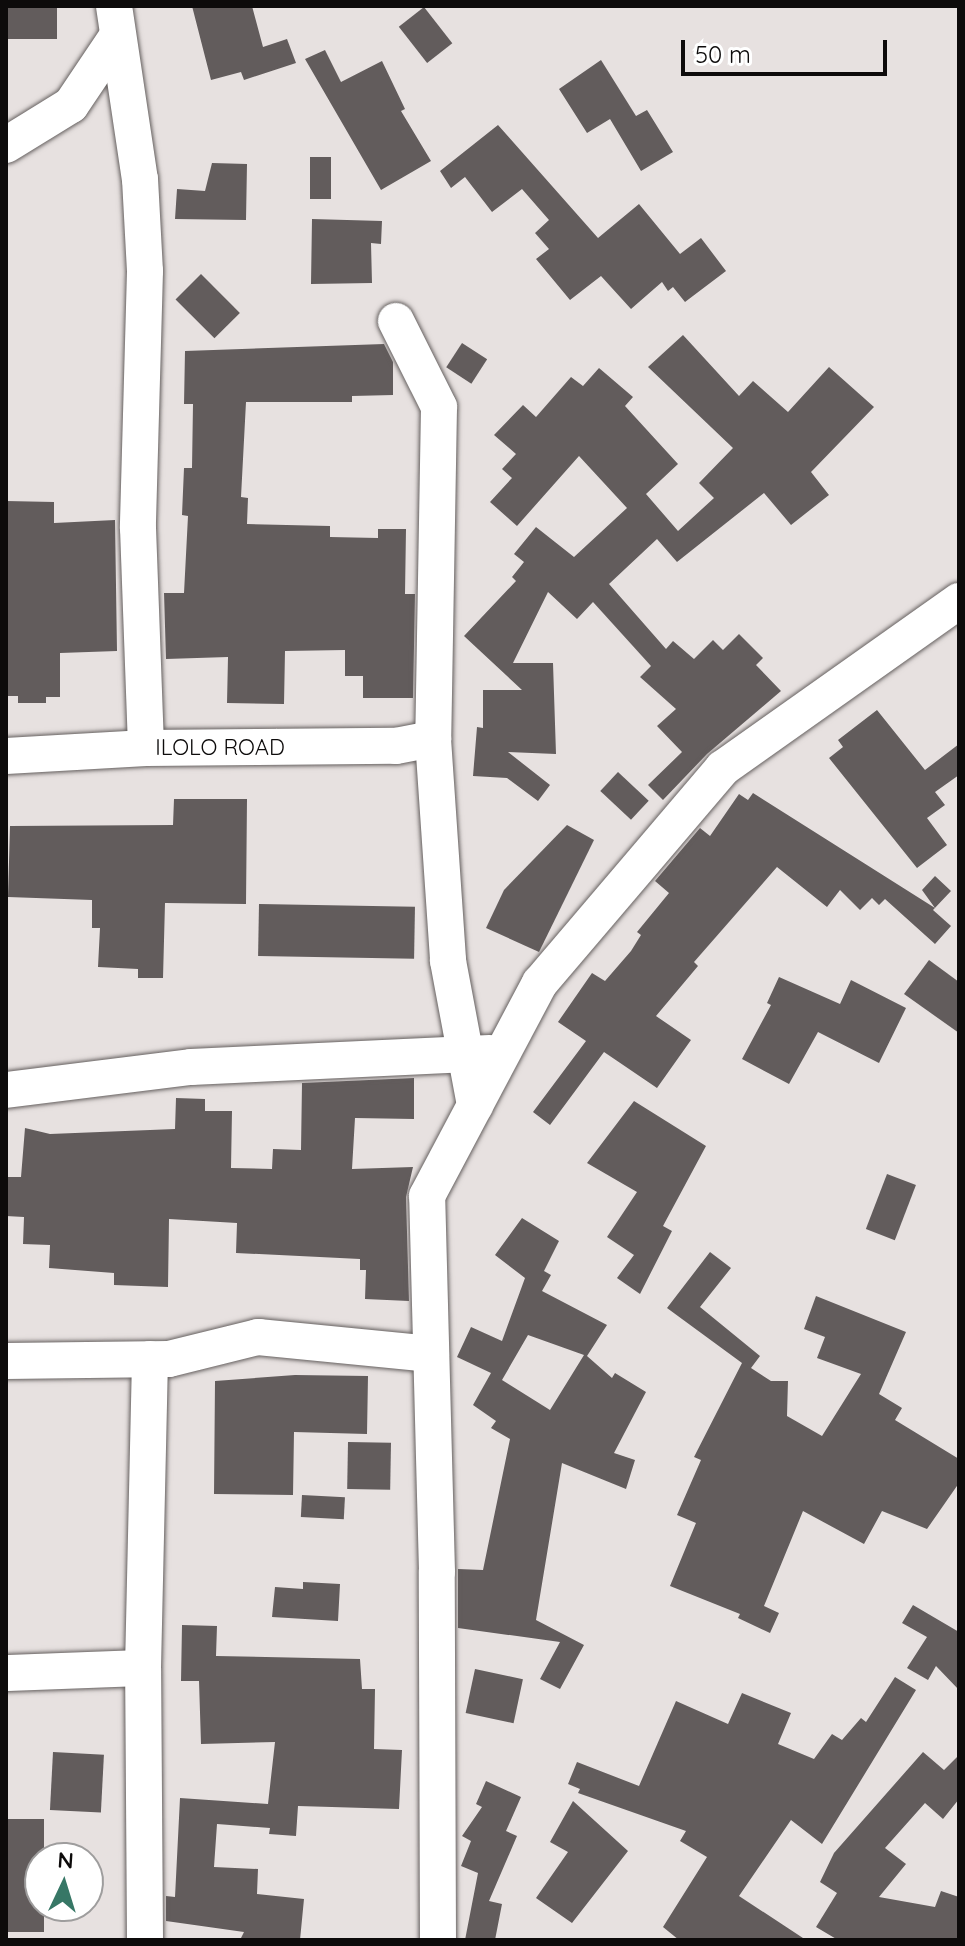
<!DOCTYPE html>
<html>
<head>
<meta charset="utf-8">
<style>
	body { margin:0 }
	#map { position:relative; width:965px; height:1946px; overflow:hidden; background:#e7e1e0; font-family:Quicksand,sans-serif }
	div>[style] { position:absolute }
	.building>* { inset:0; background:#625c5c; transform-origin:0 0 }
	.roads { filter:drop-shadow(0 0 2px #65605f) drop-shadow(0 0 2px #65605f) }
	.minor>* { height:36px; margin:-18px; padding:0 18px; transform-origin:18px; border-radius:18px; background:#fff }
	span { translate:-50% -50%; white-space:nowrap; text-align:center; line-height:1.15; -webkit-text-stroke:8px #fff; paint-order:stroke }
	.street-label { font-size:22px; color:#0d0b0b }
	.frame { position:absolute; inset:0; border:8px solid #0d0b0b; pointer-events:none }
	.north { position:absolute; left:24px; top:1842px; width:80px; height:80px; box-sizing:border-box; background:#fff; border:2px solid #9e9d9d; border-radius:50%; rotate:4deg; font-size:22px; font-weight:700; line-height:32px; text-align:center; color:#0d0b0b }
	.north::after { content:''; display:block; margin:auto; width:28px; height:36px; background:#377766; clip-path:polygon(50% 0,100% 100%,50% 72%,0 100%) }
	.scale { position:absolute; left:681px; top:40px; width:206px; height:36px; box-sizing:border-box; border:4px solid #0d0b0b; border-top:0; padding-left:10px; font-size:24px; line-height:28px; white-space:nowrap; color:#0d0b0b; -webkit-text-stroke:6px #fff; paint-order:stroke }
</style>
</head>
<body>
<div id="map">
	<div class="building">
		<i style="left:6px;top:6px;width:51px;height:33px"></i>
		<i style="clip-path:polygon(192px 6px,252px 6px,263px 47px,287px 39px,296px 63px,244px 80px,241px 72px,211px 80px)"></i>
		<i style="left:424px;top:7px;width:46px;height:32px;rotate:52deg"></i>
		<i style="clip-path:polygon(325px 50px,341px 82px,382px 61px,405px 109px,401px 111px,431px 161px,381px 190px,305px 59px)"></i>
		<i style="clip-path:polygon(601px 60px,636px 116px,647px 110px,673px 152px,641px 171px,610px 119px,587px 133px,559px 89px)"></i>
		<i style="clip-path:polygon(498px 125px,598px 238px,639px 204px,680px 254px,701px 238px,726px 271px,685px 302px,673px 287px,668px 291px,662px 282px,631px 309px,601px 276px,570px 300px,536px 259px,549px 249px,535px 233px,549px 220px,522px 189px,492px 212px,465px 177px,451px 188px,440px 171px)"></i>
		<i style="left:310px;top:157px;width:21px;height:42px"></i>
		<i style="clip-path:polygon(212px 163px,247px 164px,246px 220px,175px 219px,177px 189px,205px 191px)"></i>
		<i style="clip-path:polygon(312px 219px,382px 221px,381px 244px,371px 243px,372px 283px,311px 284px)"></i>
		<i style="left:201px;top:274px;width:55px;height:36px;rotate:45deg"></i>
		<i style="clip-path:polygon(683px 335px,739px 396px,753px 381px,788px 412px,829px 367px,874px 407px,811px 472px,829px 495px,791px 525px,764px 493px,677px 562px,657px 539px,609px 584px,666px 649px,673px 641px,694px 659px,713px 640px,723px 650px,739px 634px,763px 658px,756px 665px,781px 691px,707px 754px,663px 800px,648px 785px,682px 752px,657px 726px,676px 709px,640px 677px,651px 666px,593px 602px,577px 619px,548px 592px,513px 663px,553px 663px,556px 754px,508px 752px,550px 785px,538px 801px,507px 778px,473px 776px,477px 727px,483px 728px,483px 690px,522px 690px,464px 636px,516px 581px,512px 577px,524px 562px,514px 554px,536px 527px,574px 557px,627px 508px,579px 456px,517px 526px,490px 502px,512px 478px,502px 469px,516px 454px,494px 435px,523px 405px,536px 417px,571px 377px,583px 386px,599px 368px,633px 397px,625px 406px,678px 464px,646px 494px,678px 531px,714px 498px,699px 483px,733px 448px,648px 367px)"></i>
		<i style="left:462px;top:343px;width:30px;height:29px;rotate:33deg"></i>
		<i style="clip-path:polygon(384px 344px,393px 362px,393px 395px,352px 396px,352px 402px,246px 402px,241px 497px,248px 498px,247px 524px,330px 526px,330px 537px,378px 538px,378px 529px,406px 529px,405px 594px,415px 594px,413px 698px,363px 698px,363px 676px,345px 676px,345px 650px,285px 651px,284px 704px,227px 703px,228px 657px,166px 659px,164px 593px,184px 593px,188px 516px,182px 515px,184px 468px,192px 468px,193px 404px,184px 404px,185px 351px)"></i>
		<i style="clip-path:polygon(6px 501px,54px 502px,54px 523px,115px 520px,117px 651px,60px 653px,60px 697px,46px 697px,46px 703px,18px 703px,18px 696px,6px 696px)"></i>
		<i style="clip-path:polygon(877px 710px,925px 770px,959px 744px,959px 775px,935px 792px,945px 805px,927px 818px,947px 845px,917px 868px,829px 758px,843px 747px,838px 740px)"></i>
		<i style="left:618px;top:772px;width:42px;height:26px;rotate:43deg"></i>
		<i style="clip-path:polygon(753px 793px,935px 908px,922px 890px,935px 876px,951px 891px,933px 910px,951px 926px,935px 944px,885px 899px,879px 905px,872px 898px,860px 910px,840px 890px,827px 907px,777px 867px,694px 962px,698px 966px,656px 1016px,691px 1040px,657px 1088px,604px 1052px,550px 1125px,533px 1112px,586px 1041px,558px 1022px,592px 973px,605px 981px,631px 951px,641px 935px,637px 932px,669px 893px,655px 881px,700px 828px,710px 836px,739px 794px,748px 800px)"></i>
		<i style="clip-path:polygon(174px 799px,247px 799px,246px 904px,165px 903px,163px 978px,138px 978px,138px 969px,98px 967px,100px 928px,92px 928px,92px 900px,8px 897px,10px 826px,173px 825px)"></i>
		<i style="clip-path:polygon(567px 825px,594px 840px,539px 952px,486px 928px,504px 890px)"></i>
		<i style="left:259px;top:904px;width:156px;height:52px;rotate:1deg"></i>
		<i style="clip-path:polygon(929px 960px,959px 982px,959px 1033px,904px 994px)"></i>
		<i style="clip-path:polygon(779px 977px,840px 1004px,851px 980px,906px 1008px,879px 1063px,818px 1032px,789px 1084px,742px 1059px,771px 1005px,767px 1003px)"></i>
		<i style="clip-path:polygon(414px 1078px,414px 1119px,355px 1118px,352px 1169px,413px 1167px,406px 1197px,409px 1301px,365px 1299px,366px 1270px,360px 1270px,360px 1259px,236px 1253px,237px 1223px,169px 1219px,168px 1287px,114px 1285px,114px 1273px,49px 1268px,50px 1245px,23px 1244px,24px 1217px,6px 1216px,6px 1177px,21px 1177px,25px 1128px,50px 1134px,175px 1129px,176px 1098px,205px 1099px,205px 1111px,232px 1111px,231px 1168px,272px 1169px,273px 1149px,301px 1150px,302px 1083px)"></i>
		<i style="clip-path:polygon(634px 1101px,706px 1146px,663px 1226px,672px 1231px,640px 1294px,617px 1278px,634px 1255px,607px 1237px,637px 1192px,587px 1163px)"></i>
		<i style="left:887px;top:1174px;width:31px;height:59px;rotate:21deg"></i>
		<i style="clip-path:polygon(evenodd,522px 1218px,559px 1241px,544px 1271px,551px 1275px,542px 1291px,607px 1325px,587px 1356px,612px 1378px,615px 1373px,646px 1392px,614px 1453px,635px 1460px,626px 1489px,562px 1463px,536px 1620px,584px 1645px,560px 1689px,540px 1679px,560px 1642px,458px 1628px,458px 1569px,483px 1570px,510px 1439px,491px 1428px,496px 1421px,473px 1405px,491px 1373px,457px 1357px,471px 1327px,502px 1341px,525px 1278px,495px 1255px,522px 1218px,528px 1335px,584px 1355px,550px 1410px,502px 1380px,528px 1335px)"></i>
		<i style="clip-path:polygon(710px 1252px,731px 1268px,700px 1307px,760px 1356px,751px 1368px,771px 1381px,788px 1381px,787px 1416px,822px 1436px,861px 1374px,817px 1358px,825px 1337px,804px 1329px,816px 1296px,906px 1332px,879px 1394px,902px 1408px,895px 1420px,959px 1459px,959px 1483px,927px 1529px,882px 1511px,864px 1544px,803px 1511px,764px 1606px,779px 1613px,770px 1633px,738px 1618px,740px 1614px,670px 1586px,696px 1523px,677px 1515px,701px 1460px,694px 1457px,742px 1363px,667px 1308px)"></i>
		<i style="clip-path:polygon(295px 1375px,368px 1376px,367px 1434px,294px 1432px,293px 1495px,214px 1494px,215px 1381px)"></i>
		<i style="left:348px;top:1442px;width:43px;height:47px;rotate:1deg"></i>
		<i style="left:302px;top:1495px;width:43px;height:22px;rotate:3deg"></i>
		<i style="clip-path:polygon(303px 1582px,340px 1584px,338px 1621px,272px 1617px,275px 1587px,303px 1589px)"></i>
		<i style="clip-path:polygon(913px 1605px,959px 1632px,959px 1690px,936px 1666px,928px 1680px,907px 1668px,927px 1637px,902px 1623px)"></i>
		<i style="clip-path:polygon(182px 1625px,217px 1626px,216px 1656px,360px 1659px,362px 1689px,375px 1689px,374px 1749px,402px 1750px,399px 1809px,298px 1806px,296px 1836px,269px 1834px,270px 1828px,217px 1824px,214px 1867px,258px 1869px,257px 1894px,304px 1899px,300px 1940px,240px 1940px,244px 1932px,166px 1921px,166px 1896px,175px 1897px,180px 1798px,268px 1804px,275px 1742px,201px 1744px,199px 1681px,181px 1681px)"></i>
		<i style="left:475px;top:1669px;width:49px;height:45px;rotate:12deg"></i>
		<i style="clip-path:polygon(895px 1677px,916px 1690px,822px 1844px,791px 1820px,739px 1896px,806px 1940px,679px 1940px,663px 1927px,707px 1857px,680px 1841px,686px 1831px,578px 1793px,580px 1789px,568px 1784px,577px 1762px,639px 1786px,676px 1701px,728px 1724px,742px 1693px,791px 1713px,778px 1744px,814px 1759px,832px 1734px,842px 1740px,861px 1718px,866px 1722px)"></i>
		<i style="left:53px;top:1752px;width:51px;height:58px;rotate:3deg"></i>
		<i style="clip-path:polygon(923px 1752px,944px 1770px,959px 1755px,959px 1799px,943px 1819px,925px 1803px,885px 1848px,906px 1864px,879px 1897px,935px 1907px,941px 1891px,959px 1897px,957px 1940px,838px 1940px,816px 1927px,837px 1893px,820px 1882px,834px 1853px)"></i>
		<i style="clip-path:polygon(486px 1781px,521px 1797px,506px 1831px,517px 1836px,489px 1901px,502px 1904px,495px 1940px,465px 1940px,478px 1873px,461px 1866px,471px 1841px,462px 1836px,482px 1807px,476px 1804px)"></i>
		<i style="clip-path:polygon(573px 1801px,628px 1851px,572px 1923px,536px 1898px,568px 1852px,550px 1842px)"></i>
		<i style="left:6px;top:1819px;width:38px;height:113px"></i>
	</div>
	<div class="roads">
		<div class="minor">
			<i style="left:114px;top:6px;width:175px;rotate:81.5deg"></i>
			<i style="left:140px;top:179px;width:92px;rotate:86.9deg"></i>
			<i style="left:145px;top:271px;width:257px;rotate:91.6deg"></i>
			<i style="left:138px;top:528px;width:220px;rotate:87.9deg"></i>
			<i style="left:6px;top:145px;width:76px;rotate:-31.6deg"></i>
			<i style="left:71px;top:105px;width:84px;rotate:-56.1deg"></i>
			<i style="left:396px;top:321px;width:96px;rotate:63.4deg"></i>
			<i style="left:439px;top:407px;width:332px;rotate:91deg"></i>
			<i style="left:433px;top:739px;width:223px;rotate:86.1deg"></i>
			<i style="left:448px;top:961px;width:147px;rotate:79.4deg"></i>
			<i style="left:6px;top:756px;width:140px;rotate:-3.3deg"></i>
			<i style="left:146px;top:748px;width:250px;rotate:-0.5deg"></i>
			<i style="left:396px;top:746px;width:38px;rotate:-11deg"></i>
			<i style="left:6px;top:1090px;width:186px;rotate:-7.1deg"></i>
			<i style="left:191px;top:1067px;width:299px;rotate:-2.7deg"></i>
			<i style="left:6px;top:1361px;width:163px;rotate:-0.7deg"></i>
			<i style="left:169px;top:1359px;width:92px;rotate:-13.9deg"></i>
			<i style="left:258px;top:1337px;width:174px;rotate:5.6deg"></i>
			<i style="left:6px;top:1673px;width:137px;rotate:-2.1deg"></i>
			<i style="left:145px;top:1940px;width:272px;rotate:-90.4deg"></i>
			<i style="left:143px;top:1668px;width:309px;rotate:-88.7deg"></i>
			<i style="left:438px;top:1940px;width:368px;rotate:-90.2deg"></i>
			<i style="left:437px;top:1572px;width:376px;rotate:-91.5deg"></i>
			<i style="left:427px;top:1196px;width:241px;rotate:-62.1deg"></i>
			<i style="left:540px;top:983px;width:282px;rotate:-49.6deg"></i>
			<i style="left:723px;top:768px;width:289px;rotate:-35.3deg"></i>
		</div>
	</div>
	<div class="street-label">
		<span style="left:220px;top:748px">ILOLO ROAD</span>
	</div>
	<div class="frame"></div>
	<div class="north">N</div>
	<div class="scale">50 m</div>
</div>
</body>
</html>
